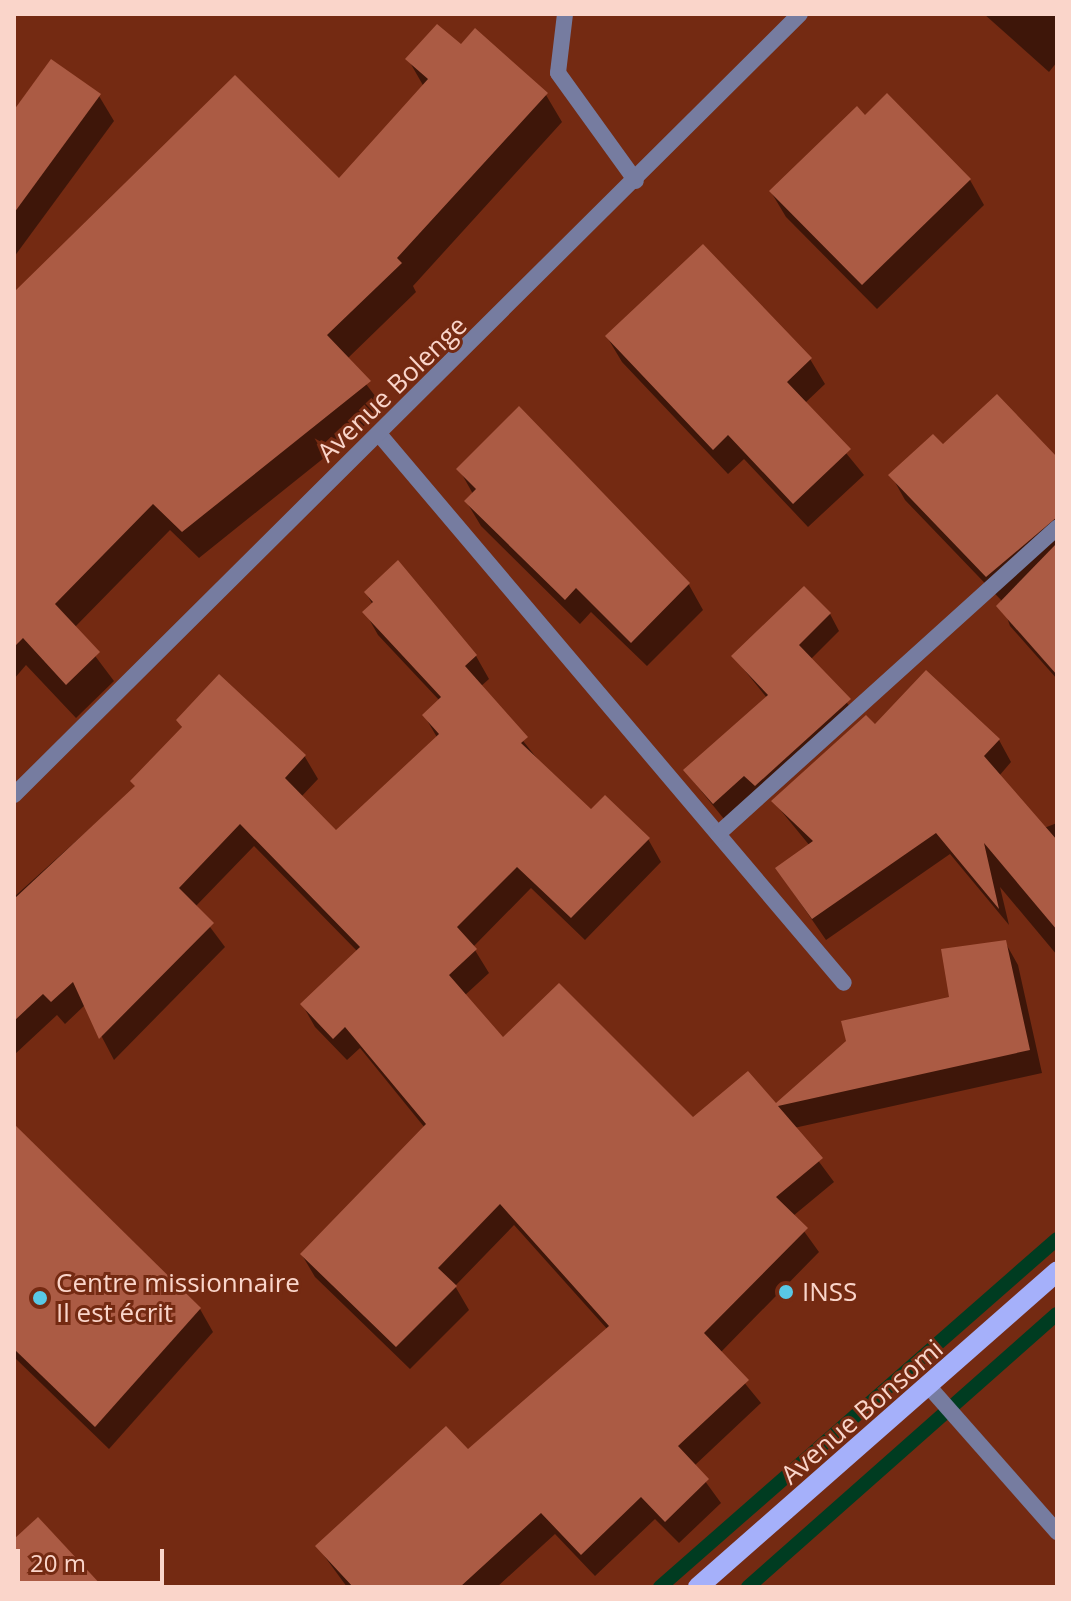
<!DOCTYPE html>
<html>
<head>
<meta charset="utf-8">
<style>
	body { margin:0 }
	#map { position:relative; width:1071px; height:1601px; overflow:hidden; background:#742a12; font-family:"Open Sans",sans-serif }
	div>[style] { position:absolute }
	.shadow>* { inset:0; background:#0007 }
	.stream>* { height:14px; margin:-7px; padding:0 7px; transform-origin:7px; border-radius:7px; background:#003c21 }
	.building>* { inset:0; background:#ab5b44 }
	.service>* { height:16px; margin:-8px; padding:0 8px; transform-origin:8px; border-radius:8px; background:#767ca0 }
	.minor>* { height:16px; margin:-8px; padding:0 8px; transform-origin:8px; border-radius:8px; background:#767ca0 }
	.tertiary>* { height:16px; margin:-8px; padding:0 8px; transform-origin:8px; border-radius:8px; background:#767ca0 }
	.primary>* { height:20px; margin:-10px; padding:0 10px; transform-origin:10px; border-radius:10px; background:#a5b0fa }
	.dots>* { width:22px; height:22px; translate:-50% -50%; box-sizing:border-box; border:4px solid #742a12; border-radius:50% }
	span { translate:-50% -50%; white-space:nowrap; text-align:center; line-height:1.15; -webkit-text-stroke:6px #742a12; paint-order:stroke }
	.street-label { font-size:26px; color:#fad5ca }
	.poi-label { font-size:26px; color:#fad5ca }
	.left { translate:0 -50%; text-align:left }
	.frame { position:absolute; inset:0; border:16px solid #fad5ca; pointer-events:none }
	.scale { position:absolute; left:16px; top:1549px; width:148px; height:36px; box-sizing:border-box; border:4px solid #fad5ca; border-top:0; padding-left:10px; font-size:24px; line-height:28px; white-space:nowrap; color:#fad5ca; -webkit-text-stroke:6px #742a12; paint-order:stroke }
</style>
</head>
<body>
<div id="map">
	<div class="shadow">
		<i style="clip-path:polygon(984px 14px,1057px 14px,1057px 62px,1049px 72px)"></i>
		<i style="clip-path:polygon(461px 47px,546px 95px,562px 122px,413px 286px,416px 292px,347px 359px,385px 409px,199px 558px,170px 530px,74px 628px,114px 681px,76px 718px,26px 665px,14px 679px,14px 294px,339px 180px,424px 87px,408px 59px)"></i>
		<i style="clip-path:polygon(99px 96px,114px 121px,14px 257px,14px 113px)"></i>
		<i style="clip-path:polygon(865px 118px,970px 180px,984px 205px,877px 309px,786px 217px,771px 192px)"></i>
		<i style="clip-path:polygon(607px 337px,810px 359px,825px 384px,805px 403px,864px 475px,808px 527px,744px 459px,728px 474px,622px 362px)"></i>
		<i style="clip-path:polygon(519px 408px,689px 585px,703px 610px,647px 666px,591px 612px,580px 624px,481px 526px,466px 501px,473px 494px,459px 469px)"></i>
		<i style="clip-path:polygon(943px 447px,1057px 464px,1057px 679px,1010px 626px,1001px 600px,905px 500px,891px 475px)"></i>
		<i style="clip-path:polygon(366px 593px,476px 656px,489px 679px,480px 687px,539px 761px,591px 812px,648px 839px,661px 862px,585px 940px,531px 888px,473px 947px,489px 973px,464px 996px,503px 1040px,693px 1119px,776px 1106px,951px 999px,1005px 942px,1018px 965px,1042px 1073px,794px 1128px,834px 1182px,793px 1216px,819px 1252px,720px 1353px,761px 1403px,694px 1466px,721px 1503px,679px 1543px,655px 1519px,595px 1576px,555px 1534px,497px 1587px,347px 1587px,317px 1546px,468px 1452px,608px 1330px,514px 1225px,455px 1286px,469px 1310px,410px 1369px,315px 1277px,302px 1255px,425px 1128px,360px 1048px,347px 1060px,315px 1027px,302px 1004px,358px 952px,254px 846px,195px 907px,225px 947px,114px 1060px,85px 1005px,65px 1024px,57px 1015px,14px 1055px,14px 897px,136px 787px,183px 729px,178px 720px,220px 677px,305px 757px,318px 779px,301px 797px,336px 833px,438px 739px,424px 715px,440px 701px,378px 635px,365px 612px,373px 605px)"></i>
		<i style="clip-path:polygon(830px 614px,839px 631px,810px 660px,859px 717px,724px 819px,685px 771px,767px 698px,733px 656px)"></i>
		<i style="clip-path:polygon(875px 727px,999px 740px,1011px 762px,999px 776px,1044px 828px,1057px 823px,1057px 955px,1000px 887px,1009px 925px,950px 854px,826px 940px,777px 869px,810px 846px,773px 801px)"></i>
		<i style="clip-path:polygon(14px 1127px,200px 1309px,213px 1332px,109px 1449px,14px 1357px)"></i>
	</div>
	<div class="stream">
		<i style="left:660px;top:1587px;width:528px;rotate:-41.24deg"></i>
		<i style="left:748px;top:1587px;width:412px;rotate:-41.5deg"></i>
	</div>
	<div class="building">
		<i style="clip-path:polygon(437px 24px,461px 44px,475px 28px,548px 93px,397px 258px,402px 263px,327px 335px,371px 381px,182px 532px,153px 504px,55px 604px,100px 652px,66px 685px,23px 638px,14px 647px,14px 292px,235px 75px,339px 178px,428px 79px,405px 59px)"></i>
		<i style="clip-path:polygon(51px 59px,101px 94px,14px 213px,14px 110px)"></i>
		<i style="clip-path:polygon(887px 93px,971px 179px,862px 285px,769px 191px,857px 106px,865px 115px)"></i>
		<i style="clip-path:polygon(703px 244px,812px 358px,787px 382px,851px 449px,793px 504px,728px 435px,713px 450px,605px 336px)"></i>
		<i style="clip-path:polygon(997px 394px,1057px 457px,1057px 517px,986px 577px,888px 475px,933px 434px,943px 444px)"></i>
		<i style="clip-path:polygon(519px 406px,690px 583px,631px 643px,576px 588px,565px 600px,464px 501px,476px 489px,456px 469px)"></i>
		<i style="clip-path:polygon(1057px 543px,1057px 675px,996px 606px)"></i>
		<i style="clip-path:polygon(398px 560px,477px 655px,465px 666px,528px 737px,521px 743px,591px 809px,605px 795px,650px 838px,571px 918px,517px 867px,457px 927px,477px 949px,449px 975px,503px 1037px,559px 983px,693px 1117px,748px 1071px,776px 1103px,846px 1041px,841px 1021px,949px 997px,941px 949px,1006px 940px,1030px 1050px,778px 1106px,823px 1158px,776px 1197px,808px 1228px,704px 1333px,749px 1380px,678px 1446px,709px 1479px,665px 1522px,641px 1497px,581px 1555px,541px 1513px,460px 1587px,353px 1587px,315px 1546px,446px 1426px,468px 1449px,609px 1326px,500px 1204px,438px 1268px,457px 1286px,396px 1347px,300px 1254px,426px 1124px,345px 1027px,333px 1039px,300px 1004px,360px 947px,240px 824px,179px 888px,214px 923px,99px 1039px,73px 982px,51px 1002px,43px 994px,14px 1021px,14px 899px,135px 786px,130px 781px,182px 727px,176px 720px,219px 674px,306px 755px,285px 778px,336px 830px,439px 734px,422px 715px,441px 697px,362px 612px,373px 602px,364px 592px)"></i>
		<i style="clip-path:polygon(804px 586px,831px 613px,799px 645px,851px 699px,755px 786px,744px 776px,713px 804px,683px 770px,768px 695px,731px 656px)"></i>
		<i style="clip-path:polygon(926px 670px,1000px 739px,984px 756px,1057px 840px,1057px 930px,984px 843px,999px 909px,936px 833px,812px 919px,775px 868px,813px 841px,771px 801px,866px 715px,875px 724px)"></i>
		<i style="clip-path:polygon(14px 1124px,201px 1308px,95px 1427px,14px 1349px)"></i>
		<i style="clip-path:polygon(38px 1517px,103px 1587px,14px 1587px,14px 1539px)"></i>
	</div>
	<div class="service">
		<i style="left:565px;top:14px;width:59px;rotate:96.8deg"></i>
		<i style="left:558px;top:73px;width:133px;rotate:54.2deg"></i>
	</div>
	<div class="minor">
		<i style="left:379px;top:434px;width:719px;rotate:49.74deg"></i>
		<i style="left:718px;top:834px;width:457px;rotate:-42.1deg"></i>
		<i style="left:931px;top:1389px;width:191px;rotate:48.6deg"></i>
	</div>
	<div class="tertiary">
		<i style="left:14px;top:795px;width:1108px;rotate:-44.82deg"></i>
	</div>
	<div class="primary">
		<i style="left:698px;top:1587px;width:478px;rotate:-41.3deg"></i>
	</div>
	<div class="dots">
		<i style="left:786px;top:1292px;background:#59c8e5"></i>
		<i style="left:40px;top:1298px;background:#59c8e5"></i>
	</div>
	<div class="street-label">
		<span style="left:392px;top:389px;rotate:-44deg">Avenue Bolenge</span>
		<span style="left:862px;top:1412px;rotate:-41deg">Avenue Bonsomi</span>
	</div>
	<div class="poi-label">
		<span class="left" style="left:56px;top:1298px">Centre missionnaire<br>Il est écrit</span>
		<span class="left" style="left:802px;top:1292px">INSS</span>
	</div>
	<div class="frame"></div>
	<div class="scale">20 m</div>
</div>
</body>
</html>
